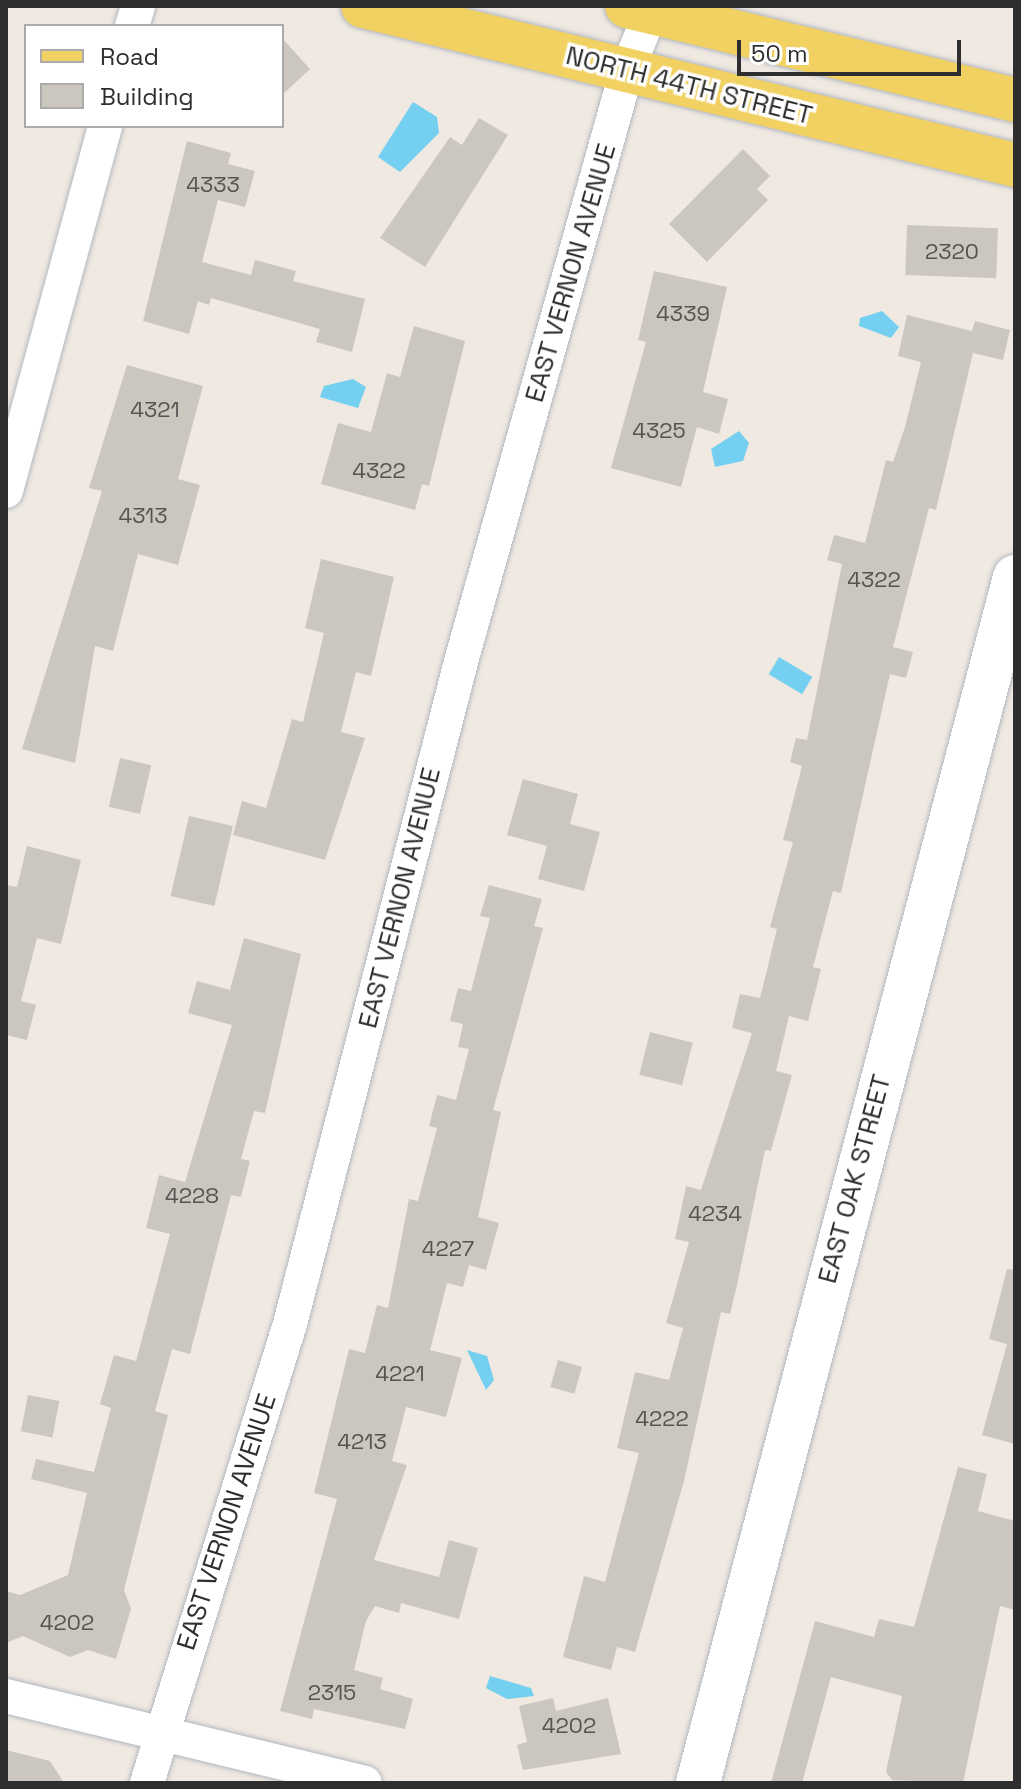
<!DOCTYPE html>
<html>
<head>
<meta charset="utf-8">
<style>
	body { margin:0 }
	#map { position:relative; width:1021px; height:1789px; overflow:hidden; background:#efe9e1; font-family:"Space Grotesk",sans-serif }
	div>[style] { position:absolute }
	.water>* { inset:0; background:#75cff0; transform-origin:0 0 }
	.building>* { inset:0; background:#cbc7bf; transform-origin:0 0 }
	.roads { filter:drop-shadow(0 0 2px #b4b7c1) drop-shadow(0 0 2px #b4b7c1) }
	.street>* { height:34px; margin:-17px; padding:0 17px; transform-origin:17px; border-radius:17px; background:#fff }
	.secondary>* { height:44px; margin:-22px; padding:0 22px; transform-origin:22px; border-radius:22px; background:#fff }
	.primary>* { height:44px; margin:-22px; padding:0 22px; transform-origin:22px; border-radius:22px; background:#f2d163 }
	span { translate:-50% -50%; white-space:nowrap; text-align:center; line-height:1.15; -webkit-text-stroke:7px #fff; paint-order:stroke }
	.number-label { font-size:22px; color:#555452 }
	.number-label span { -webkit-text-stroke-width:0 }
	.street-label { font-size:26px; color:#2e2e2e }
	.frame { position:absolute; inset:0; border:8px solid #2e2e2e; pointer-events:none }
	.legend { position:absolute; left:24px; top:24px; width:260px; height:104px; box-sizing:border-box; background:#fff; border:2px solid #ababab; margin:0; padding:10px 14px; list-style:none; font-size:24px; color:#2e2e2e }
	.legend li { display:flex; align-items:center; gap:16px; height:40px }
	.legend b { width:40px; border:2px solid #ababab }
	.scale { position:absolute; left:737px; top:40px; width:224px; height:36px; box-sizing:border-box; border:4px solid #2e2e2e; border-top:0; padding-left:10px; font-size:24px; line-height:28px; white-space:nowrap; color:#2e2e2e; -webkit-text-stroke:6px #fff; paint-order:stroke }
</style>
</head>
<body>
<div id="map">
	<div class="water">
		<i style="clip-path:polygon(413px 102px,437px 117px,439px 133px,400px 172px,378px 157px)"></i>
		<i style="clip-path:polygon(882px 311px,899px 327px,891px 338px,859px 326px,860px 318px)"></i>
		<i style="clip-path:polygon(353px 379px,366px 387px,358px 408px,320px 397px,324px 386px)"></i>
		<i style="clip-path:polygon(739px 431px,749px 443px,743px 461px,715px 467px,711px 449px)"></i>
		<i style="left:779px;top:657px;width:39px;height:20px;rotate:31deg"></i>
		<i style="clip-path:polygon(467px 1350px,487px 1356px,494px 1380px,486px 1390px)"></i>
		<i style="clip-path:polygon(490px 1676px,531px 1688px,534px 1696px,507px 1699px,486px 1688px)"></i>
	</div>
	<div class="building">
		<i style="clip-path:polygon(282px 38px,310px 69px,282px 95px)"></i>
		<i style="clip-path:polygon(479px 118px,508px 135px,425px 267px,380px 238px,450px 137px,462px 145px)"></i>
		<i style="clip-path:polygon(187px 141px,231px 153px,228px 164px,255px 171px,245px 207px,218px 200px,202px 262px,251px 275px,255px 260px,296px 271px,293px 281px,365px 299px,352px 352px,316px 342px,320px 329px,211px 298px,209px 305px,198px 301px,189px 334px,143px 321px)"></i>
		<i style="clip-path:polygon(743px 149px,770px 176px,757px 189px,768px 200px,707px 262px,669px 224px)"></i>
		<i style="left:907px;top:225px;width:91px;height:50px;rotate:2deg"></i>
		<i style="clip-path:polygon(654px 271px,727px 287px,703px 392px,728px 399px,719px 434px,697px 427px,681px 487px,611px 468px,646px 342px,638px 340px)"></i>
		<i style="clip-path:polygon(907px 315px,972px 331px,975px 321px,1010px 330px,1003px 360px,973px 353px,936px 510px,929px 508px,893px 647px,913px 652px,906px 678px,890px 674px,841px 893px,833px 891px,813px 967px,821px 969px,808px 1021px,789px 1016px,776px 1071px,792px 1075px,771px 1151px,765px 1150px,737px 1285px,730px 1314px,721px 1312px,684px 1481px,635px 1652px,617px 1647px,611px 1670px,563px 1657px,584px 1576px,605px 1582px,639px 1453px,617px 1448px,635px 1372px,669px 1380px,683px 1328px,666px 1323px,689px 1242px,675px 1239px,686px 1186px,701px 1190px,752px 1033px,732px 1028px,740px 994px,760px 998px,777px 929px,770px 927px,793px 842px,783px 840px,802px 766px,790px 762px,796px 738px,807px 740px,842px 564px,827px 560px,834px 535px,865px 543px,886px 460px,893px 462px,905px 427px,921px 362px,898px 356px)"></i>
		<i style="clip-path:polygon(414px 326px,465px 341px,429px 486px,422px 484px,415px 510px,321px 484px,338px 423px,371px 432px,387px 373px,400px 377px)"></i>
		<i style="clip-path:polygon(127px 365px,203px 386px,178px 479px,200px 485px,178px 565px,138px 554px,113px 651px,95px 646px,75px 763px,22px 749px,102px 491px,89px 488px)"></i>
		<i style="clip-path:polygon(321px 559px,394px 577px,371px 676px,356px 672px,341px 732px,365px 738px,325px 860px,233px 835px,242px 801px,266px 808px,292px 719px,303px 722px,324px 633px,305px 628px)"></i>
		<i style="left:120px;top:758px;width:32px;height:50px;rotate:13deg"></i>
		<i style="clip-path:polygon(523px 779px,578px 794px,570px 824px,600px 832px,584px 891px,538px 879px,547px 846px,507px 835px)"></i>
		<i style="left:189px;top:816px;width:45px;height:82px;rotate:13deg"></i>
		<i style="clip-path:polygon(27px 846px,81px 860px,61px 944px,37px 938px,21px 1001px,36px 1005px,27px 1040px,6px 1035px,6px 885px,17px 887px)"></i>
		<i style="clip-path:polygon(489px 885px,542px 899px,534px 926px,543px 928px,493px 1110px,501px 1112px,478px 1217px,499px 1223px,486px 1270px,469px 1265px,463px 1287px,447px 1283px,430px 1350px,462px 1358px,446px 1417px,406px 1407px,392px 1461px,407px 1465px,374px 1560px,439px 1577px,449px 1540px,478px 1548px,459px 1619px,401px 1603px,399px 1613px,375px 1606px,366px 1621px,354px 1670px,383px 1678px,380px 1689px,413px 1699px,405px 1729px,314px 1709px,312px 1719px,280px 1711px,337px 1499px,314px 1493px,349px 1349px,365px 1353px,377px 1305px,388px 1308px,409px 1199px,418px 1201px,437px 1128px,429px 1126px,437px 1095px,456px 1100px,469px 1049px,458px 1047px,463px 1024px,450px 1021px,458px 988px,471px 991px,490px 918px,480px 916px)"></i>
		<i style="clip-path:polygon(244px 938px,301px 954px,265px 1113px,254px 1111px,241px 1159px,250px 1161px,241px 1197px,231px 1195px,190px 1354px,172px 1349px,155px 1411px,168px 1415px,124px 1590px,131px 1609px,116px 1659px,88px 1650px,70px 1657px,23px 1636px,6px 1643px,6px 1591px,20px 1595px,68px 1575px,87px 1493px,31px 1479px,36px 1459px,94px 1472px,111px 1408px,100px 1404px,114px 1355px,136px 1361px,170px 1234px,146px 1228px,159px 1175px,185px 1182px,232px 1025px,188px 1013px,197px 981px,230px 990px)"></i>
		<i style="left:650px;top:1032px;width:44px;height:44px;rotate:14deg"></i>
		<i style="clip-path:polygon(1007px 1269px,1015px 1270px,1015px 1444px,982px 1435px,1007px 1344px,989px 1339px)"></i>
		<i style="left:558px;top:1360px;width:25px;height:28px;rotate:16deg"></i>
		<i style="left:28px;top:1395px;width:32px;height:37px;rotate:11deg"></i>
		<i style="clip-path:polygon(958px 1467px,987px 1474px,978px 1511px,1015px 1521px,1015px 1610px,1000px 1606px,963px 1783px,892px 1780px,886px 1772px,902px 1696px,831px 1677px,802px 1783px,771px 1783px,815px 1621px,874px 1637px,879px 1619px,914px 1627px)"></i>
		<i style="clip-path:polygon(553px 1698px,556px 1711px,608px 1698px,621px 1754px,523px 1770px,517px 1745px,527px 1742px,519px 1706px)"></i>
		<i style="clip-path:polygon(6px 1750px,50px 1761px,64px 1783px,6px 1783px)"></i>
	</div>
	<div class="roads">
		<div class="street">
			<i style="left:132px;top:26px;width:21px;rotate:-73deg"></i>
			<i style="left:6px;top:491px;width:378px;rotate:-74.8deg"></i>
			<i style="left:6px;top:1696px;width:369px;rotate:13.6deg"></i>
			<i style="left:147px;top:1783px;width:481px;rotate:-72.7deg"></i>
			<i style="left:290px;top:1324px;width:688px;rotate:-75.52deg"></i>
			<i style="left:462px;top:658px;width:611px;rotate:-74.33deg"></i>
			<i style="left:627px;top:70px;width:63px;rotate:-67.5deg"></i>
		</div>
		<div class="secondary">
			<i style="left:698px;top:1783px;width:1247px;rotate:-75.27deg"></i>
		</div>
		<div class="primary">
			<i style="left:363px;top:6px;width:671px;rotate:13.7deg"></i>
			<i style="left:627px;top:6px;width:399px;rotate:13.6deg"></i>
		</div>
	</div>
	<div class="number-label">
		<span style="left:213px;top:185px">4333</span>
		<span style="left:952px;top:252px">2320</span>
		<span style="left:683px;top:314px">4339</span>
		<span style="left:155px;top:410px">4321</span>
		<span style="left:659px;top:431px">4325</span>
		<span style="left:379px;top:471px">4322</span>
		<span style="left:143px;top:516px">4313</span>
		<span style="left:874px;top:580px">4322</span>
		<span style="left:192px;top:1196px">4228</span>
		<span style="left:715px;top:1214px">4234</span>
		<span style="left:448px;top:1249px">4227</span>
		<span style="left:400px;top:1374px">4221</span>
		<span style="left:662px;top:1419px">4222</span>
		<span style="left:362px;top:1442px">4213</span>
		<span style="left:67px;top:1623px">4202</span>
		<span style="left:332px;top:1693px">2315</span>
		<span style="left:569px;top:1726px">4202</span>
	</div>
	<div class="street-label">
		<span style="left:689px;top:86px;rotate:14deg">NORTH 44TH STREET</span>
		<span style="left:571px;top:273px;rotate:-74deg">EAST VERNON AVENUE</span>
		<span style="left:400px;top:898px;rotate:-76deg">EAST VERNON AVENUE</span>
		<span style="left:855px;top:1179px;rotate:-75deg">EAST OAK STREET</span>
		<span style="left:227px;top:1522px;rotate:-72deg">EAST VERNON AVENUE</span>
	</div>
	<div class="frame"></div>
	<ul class="legend">
	<li><b style="height:10px;background:#f2d163"></b>Road</li>
	<li><b style="height:22px;background:#cbc7bf"></b>Building</li>
	</ul>
	<div class="scale">50 m</div>
</div>
</body>
</html>
